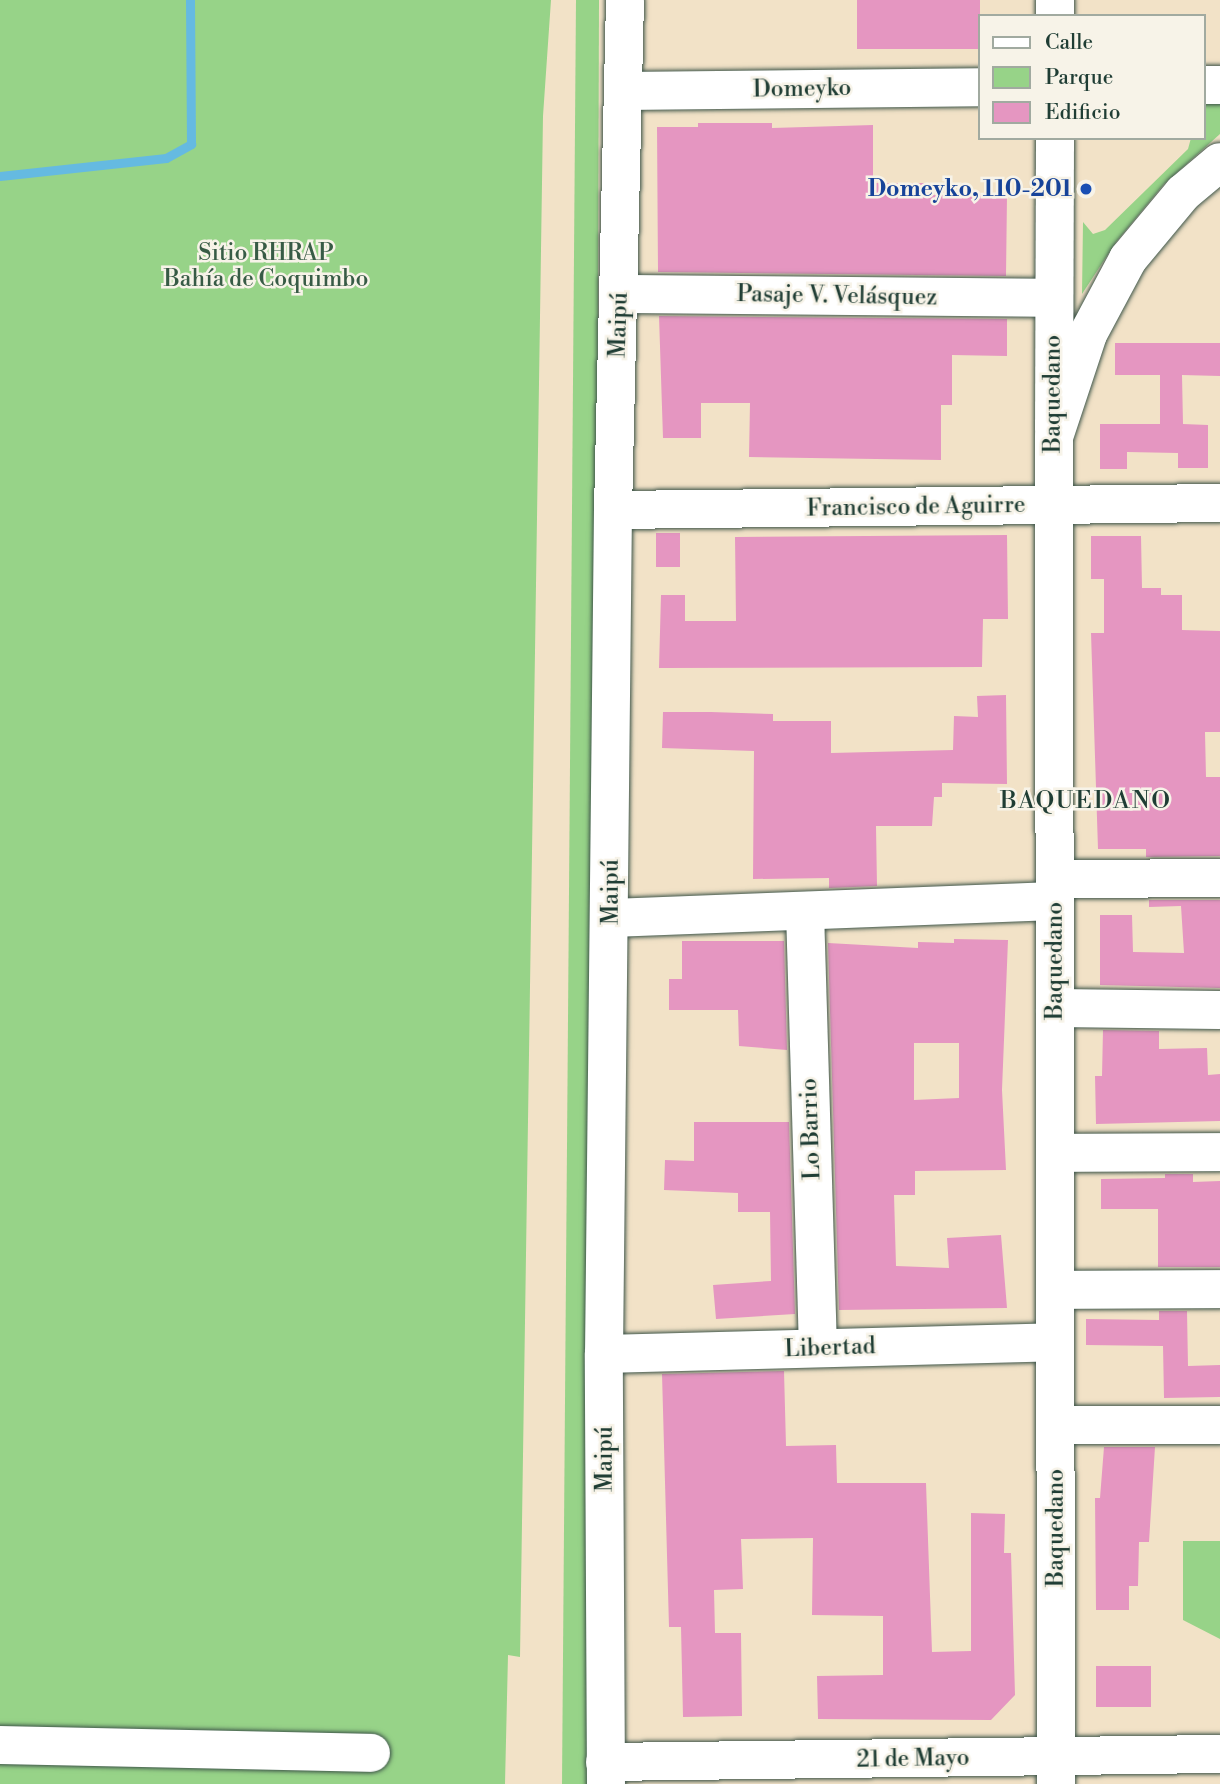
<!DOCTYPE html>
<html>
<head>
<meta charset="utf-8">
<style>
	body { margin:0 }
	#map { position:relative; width:1220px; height:1784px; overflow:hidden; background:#f2e2c7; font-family:"Libre Bodoni",serif }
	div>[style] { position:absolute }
	.green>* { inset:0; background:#97d388 }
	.stream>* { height:9px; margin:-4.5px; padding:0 4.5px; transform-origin:4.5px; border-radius:4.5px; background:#65bae1 }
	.building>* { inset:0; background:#e596c1; transform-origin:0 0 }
	.roads { filter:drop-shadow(0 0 2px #3f564a) drop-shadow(0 0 2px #3f564a) }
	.minor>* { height:38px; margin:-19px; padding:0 19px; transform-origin:19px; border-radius:19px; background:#fff }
	.major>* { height:38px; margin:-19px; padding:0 19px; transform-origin:19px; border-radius:19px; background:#fff }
	.dots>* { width:19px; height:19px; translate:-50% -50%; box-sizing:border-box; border:4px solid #f7f3e8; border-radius:50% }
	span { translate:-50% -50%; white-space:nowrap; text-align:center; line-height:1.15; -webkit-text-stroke:5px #f7f3e8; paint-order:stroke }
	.street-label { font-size:23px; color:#1f3d34 }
	.transit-label { font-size:23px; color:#164399; font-weight:700 }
	.right { translate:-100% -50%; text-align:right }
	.park-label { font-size:23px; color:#375b45 }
	.neighbourhood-label { font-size:24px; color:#1f3d34; letter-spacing:2px }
	.legend { position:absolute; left:978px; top:14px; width:228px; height:126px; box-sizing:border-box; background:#f7f3e8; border:2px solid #a1aaa0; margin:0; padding:9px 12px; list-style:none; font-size:21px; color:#1f3d34 }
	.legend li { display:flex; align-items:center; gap:14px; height:35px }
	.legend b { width:35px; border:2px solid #a1aaa0 }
</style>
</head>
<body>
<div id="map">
	<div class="green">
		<i style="clip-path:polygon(0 0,551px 0,543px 116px,520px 1657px,508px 1655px,505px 1784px,0 1784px)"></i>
		<i style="clip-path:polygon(576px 0,599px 0,593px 1784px,562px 1784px)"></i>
		<i style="clip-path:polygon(1204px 98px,1220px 98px,1220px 134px,1164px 184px,1116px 242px,1082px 294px,1083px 222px,1093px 234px,1105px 230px,1188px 149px,1191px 138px,1204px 138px)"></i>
		<i style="clip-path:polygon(1183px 1541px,1220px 1541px,1220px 1639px,1183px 1620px)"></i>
	</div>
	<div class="stream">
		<i style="left:0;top:176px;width:167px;rotate:-6.2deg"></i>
		<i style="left:166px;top:158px;width:29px;rotate:-29deg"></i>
		<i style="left:191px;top:144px;width:144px;rotate:-90.4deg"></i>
	</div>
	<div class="building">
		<i style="left:857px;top:0;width:123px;height:49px"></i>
		<i style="clip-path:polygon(698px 123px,772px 123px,772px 128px,873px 125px,873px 183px,933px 183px,932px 195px,1007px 196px,1006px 276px,658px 272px,657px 127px,698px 127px)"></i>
		<i style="clip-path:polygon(659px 316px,1007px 319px,1007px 356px,952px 355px,952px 405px,941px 405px,941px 460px,749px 457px,750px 403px,701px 403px,701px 438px,663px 438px)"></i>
		<i style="clip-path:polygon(1115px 343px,1220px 343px,1220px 376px,1182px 375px,1183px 424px,1208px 425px,1208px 468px,1178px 468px,1178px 453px,1127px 452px,1127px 469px,1100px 469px,1100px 424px,1160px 424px,1160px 375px,1115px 375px)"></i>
		<i style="left:656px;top:533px;width:24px;height:34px"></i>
		<i style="clip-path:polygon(1007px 535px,1008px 619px,983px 619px,982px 667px,659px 668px,661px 595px,685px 595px,685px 621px,736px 621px,735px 537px)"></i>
		<i style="clip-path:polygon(1091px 536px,1141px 536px,1142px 588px,1161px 588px,1161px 595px,1182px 595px,1182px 630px,1220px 631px,1220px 732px,1205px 732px,1206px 777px,1220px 777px,1220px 856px,1146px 857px,1146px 849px,1098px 849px,1091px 633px,1104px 633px,1104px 579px,1091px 579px)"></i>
		<i style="clip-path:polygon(1006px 695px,1007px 784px,942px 783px,942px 797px,934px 797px,932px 826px,876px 826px,877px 886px,829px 888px,829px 878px,753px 879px,754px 751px,662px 748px,663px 712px,711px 712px,773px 714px,773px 721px,831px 721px,831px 753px,953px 750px,954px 716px,978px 717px,977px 696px)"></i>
		<i style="clip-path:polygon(1149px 900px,1220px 900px,1220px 988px,1100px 985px,1100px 915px,1132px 915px,1133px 952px,1184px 953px,1181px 906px,1149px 907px)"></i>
		<i style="clip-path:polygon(evenodd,954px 939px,1008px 940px,1002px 1090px,1006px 1170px,915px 1171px,915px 1195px,894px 1195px,896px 1266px,949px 1268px,947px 1238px,1001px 1235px,1007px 1308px,839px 1310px,828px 943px,918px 948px,918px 942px,954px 943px,954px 939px,914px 1043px,959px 1043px,959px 1098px,914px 1100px,914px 1043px)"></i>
		<i style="clip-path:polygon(682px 941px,784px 941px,787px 1050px,739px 1046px,738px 1010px,669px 1010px,669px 979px,682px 979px)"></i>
		<i style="clip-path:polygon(1103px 1030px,1159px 1031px,1159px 1049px,1207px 1048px,1208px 1075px,1220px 1074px,1220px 1121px,1096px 1124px,1095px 1076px,1102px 1076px)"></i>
		<i style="clip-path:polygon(694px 1122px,789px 1122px,795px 1314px,716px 1319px,713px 1285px,771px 1281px,770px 1212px,738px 1212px,738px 1193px,664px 1190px,665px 1160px,694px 1161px)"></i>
		<i style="clip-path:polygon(1165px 1174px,1193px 1174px,1193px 1182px,1220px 1181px,1220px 1267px,1158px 1267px,1158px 1209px,1101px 1209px,1101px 1179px,1165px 1178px)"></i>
		<i style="clip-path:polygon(1159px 1311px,1187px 1311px,1188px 1366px,1220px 1365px,1220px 1397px,1164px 1398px,1163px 1346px,1086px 1345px,1086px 1319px,1159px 1320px)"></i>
		<i style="clip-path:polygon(784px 1371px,786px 1446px,836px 1445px,837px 1483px,926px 1483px,932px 1652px,971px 1651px,971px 1513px,1005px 1514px,1004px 1553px,1011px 1553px,1015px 1695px,991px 1720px,818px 1719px,817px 1676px,883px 1675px,883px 1616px,812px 1615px,813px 1538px,741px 1539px,743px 1589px,714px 1590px,715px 1633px,741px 1633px,742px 1716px,683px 1717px,681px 1627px,669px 1627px,662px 1374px)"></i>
		<i style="clip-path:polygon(1104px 1447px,1155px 1447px,1149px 1542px,1139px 1542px,1138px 1586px,1129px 1586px,1129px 1610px,1096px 1610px,1095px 1498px,1100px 1498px)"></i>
		<i style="left:1096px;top:1666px;width:55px;height:41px"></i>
	</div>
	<div class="roads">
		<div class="minor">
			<i style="left:1055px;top:0;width:16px;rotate:90deg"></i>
			<i style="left:1204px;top:85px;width:16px"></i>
			<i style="left:624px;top:91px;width:356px;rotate:-0.6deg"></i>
			<i style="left:621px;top:294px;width:432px;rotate:0.5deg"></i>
			<i style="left:1054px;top:430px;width:292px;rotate:-89.8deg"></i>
			<i style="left:613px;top:510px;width:607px;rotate:-0.66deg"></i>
			<i style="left:1055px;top:879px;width:165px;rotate:-0.3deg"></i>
			<i style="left:805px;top:911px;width:437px;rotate:88.3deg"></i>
			<i style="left:611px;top:918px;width:444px;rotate:-2.2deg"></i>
			<i style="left:1055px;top:1008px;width:165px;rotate:0.7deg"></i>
			<i style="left:1055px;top:1153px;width:165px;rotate:-0.3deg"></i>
			<i style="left:1055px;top:1290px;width:165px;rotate:-0.3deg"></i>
			<i style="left:604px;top:1354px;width:451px;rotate:-1.5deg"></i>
			<i style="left:1055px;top:1425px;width:165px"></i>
			<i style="left:0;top:1745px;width:371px;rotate:1.2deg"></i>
			<i style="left:605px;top:1762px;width:615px;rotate:-0.75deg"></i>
		</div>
		<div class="major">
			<i style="left:606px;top:1784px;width:430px;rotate:-90.3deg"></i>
			<i style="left:604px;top:1354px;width:844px;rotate:-89.39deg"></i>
			<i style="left:613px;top:510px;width:510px;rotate:-88.65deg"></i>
			<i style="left:1056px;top:1784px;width:1347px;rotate:-90.09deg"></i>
			<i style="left:1054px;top:437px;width:108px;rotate:-71.7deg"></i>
			<i style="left:1088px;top:334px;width:85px;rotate:-61.9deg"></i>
			<i style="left:1128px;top:259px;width:86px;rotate:-50.2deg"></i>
			<i style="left:1183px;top:193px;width:48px;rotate:-40deg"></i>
		</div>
	</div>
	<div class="dots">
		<i style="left:1086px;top:189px;background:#1a4fb4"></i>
	</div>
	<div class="street-label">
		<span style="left:802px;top:89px;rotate:-1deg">Domeyko</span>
		<span style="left:837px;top:296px;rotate:1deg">Pasaje V. Velásquez</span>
		<span style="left:619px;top:325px;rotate:-88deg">Maipú</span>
		<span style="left:1053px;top:394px;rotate:-90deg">Baquedano</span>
		<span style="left:916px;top:507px;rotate:-1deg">Francisco de Aguirre</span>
		<span style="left:611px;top:892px;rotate:-90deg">Maipú</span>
		<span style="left:1055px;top:961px;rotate:-90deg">Baquedano</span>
		<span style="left:811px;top:1129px;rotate:-92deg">Lo Barrio</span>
		<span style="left:830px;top:1348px;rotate:-2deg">Libertad</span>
		<span style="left:605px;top:1459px;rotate:-90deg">Maipú</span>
		<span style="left:1056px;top:1528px;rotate:-90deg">Baquedano</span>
		<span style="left:913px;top:1759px;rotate:-1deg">21 de Mayo</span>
	</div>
	<div class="transit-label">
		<span class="right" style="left:1072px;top:189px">Domeyko, 110-201</span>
	</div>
	<div class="park-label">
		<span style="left:266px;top:266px">Sitio RHRAP<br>Bahía de Coquimbo</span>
	</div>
	<div class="neighbourhood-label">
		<span style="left:1086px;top:802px">BAQUEDANO</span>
	</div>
	<ul class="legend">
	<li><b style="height:9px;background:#fff"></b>Calle</li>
	<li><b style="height:19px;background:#97d388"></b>Parque</li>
	<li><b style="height:19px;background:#e596c1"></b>Edificio</li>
	</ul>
</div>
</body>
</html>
